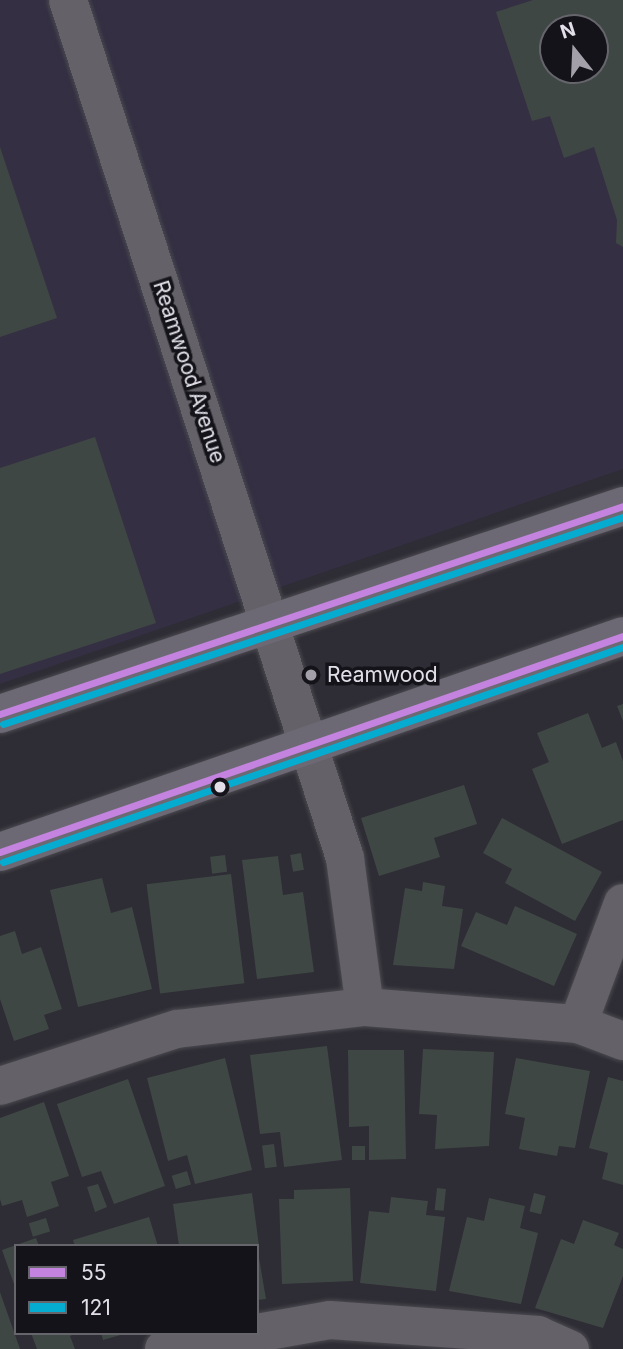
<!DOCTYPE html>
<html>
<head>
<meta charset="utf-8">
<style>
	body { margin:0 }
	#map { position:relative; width:623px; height:1349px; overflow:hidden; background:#2e2c34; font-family:Inter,sans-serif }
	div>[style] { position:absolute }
	.built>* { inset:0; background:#342f42 }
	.building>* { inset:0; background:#3f4745; transform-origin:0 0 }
	.roads { filter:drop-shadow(0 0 2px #4b4a51) drop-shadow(0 0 2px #4b4a51) }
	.minor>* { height:38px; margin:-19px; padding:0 19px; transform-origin:19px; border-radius:19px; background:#646268 }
	.major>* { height:38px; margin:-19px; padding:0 19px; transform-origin:19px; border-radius:19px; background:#6c6974 }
	.bus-1>* { height:7px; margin:-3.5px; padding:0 3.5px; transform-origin:3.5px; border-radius:3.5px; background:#c483df }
	.bus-2>* { height:7px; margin:-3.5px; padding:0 3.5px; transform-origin:3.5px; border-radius:3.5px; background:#06acd0 }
	.dots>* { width:19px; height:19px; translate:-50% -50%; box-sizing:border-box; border:4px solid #141319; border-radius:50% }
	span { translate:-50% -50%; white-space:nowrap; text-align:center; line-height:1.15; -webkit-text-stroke:7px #141319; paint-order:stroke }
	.street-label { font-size:21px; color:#e2dfe9 }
	.poi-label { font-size:21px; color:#e2dfe9 }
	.left { translate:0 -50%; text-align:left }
	.legend { position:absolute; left:14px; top:1244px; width:245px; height:91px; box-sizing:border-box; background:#141319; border:2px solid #66656c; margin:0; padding:9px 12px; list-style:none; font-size:21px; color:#e2dfe9 }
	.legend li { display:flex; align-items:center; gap:14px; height:35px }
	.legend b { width:35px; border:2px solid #66656c }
	.north { position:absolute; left:539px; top:14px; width:70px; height:70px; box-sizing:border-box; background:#141319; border:2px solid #66656c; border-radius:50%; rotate:342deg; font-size:19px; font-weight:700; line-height:28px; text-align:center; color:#e2dfe9 }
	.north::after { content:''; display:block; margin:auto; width:24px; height:32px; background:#a3a0aa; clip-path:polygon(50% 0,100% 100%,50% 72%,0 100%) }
</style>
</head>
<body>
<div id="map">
	<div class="built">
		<i style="clip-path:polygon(evenodd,0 0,623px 0,623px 469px,0 684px,0 0,553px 28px,595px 28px,595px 70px,553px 70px,553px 28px)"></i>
	</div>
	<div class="building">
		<i style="clip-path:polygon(evenodd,533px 0,623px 0,623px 247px,616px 243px,617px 220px,594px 147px,564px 158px,550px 116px,532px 121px,496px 12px,533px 0,553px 28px,595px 28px,595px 70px,553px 70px,553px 28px)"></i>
		<i style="clip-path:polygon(0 147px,57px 318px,0 337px)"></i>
		<i style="clip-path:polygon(95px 437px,156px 623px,0 674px,0 468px)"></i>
		<i style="clip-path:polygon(623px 704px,623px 721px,617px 706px)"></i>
		<i style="clip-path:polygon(588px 713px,602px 748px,616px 742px,623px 761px,623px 820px,562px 844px,532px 769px,549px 762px,537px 733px)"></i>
		<i style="clip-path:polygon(464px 785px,477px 824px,434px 838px,440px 857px,379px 876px,361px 818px)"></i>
		<i style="clip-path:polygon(502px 818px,602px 872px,575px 921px,505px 883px,512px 869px,483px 853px)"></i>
		<i style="left:301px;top:853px;width:17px;height:11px;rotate:80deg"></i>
		<i style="left:225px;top:855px;width:17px;height:15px;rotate:83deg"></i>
		<i style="clip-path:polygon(278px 856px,283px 895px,303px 892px,314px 972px,257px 979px,242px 860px)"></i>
		<i style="left:231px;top:874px;width:110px;height:85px;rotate:83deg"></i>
		<i style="clip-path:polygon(102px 878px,111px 913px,132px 907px,152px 989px,78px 1007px,50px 890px)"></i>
		<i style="clip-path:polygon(423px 882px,445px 886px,442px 906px,463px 909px,454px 969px,393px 965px,405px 888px,422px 891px)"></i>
		<i style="clip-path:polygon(515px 906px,577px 934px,554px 986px,461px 946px,476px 912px,507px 925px)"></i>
		<i style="clip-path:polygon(15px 931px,22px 954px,41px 947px,62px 1009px,44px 1015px,49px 1029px,14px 1041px,0 999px,0 936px)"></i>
		<i style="clip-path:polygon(327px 1046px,342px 1160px,284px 1167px,280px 1132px,260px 1134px,250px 1055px)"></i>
		<i style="clip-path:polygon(423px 1049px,494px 1052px,489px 1146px,435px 1149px,437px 1115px,419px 1114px)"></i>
		<i style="clip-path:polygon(348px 1050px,404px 1050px,406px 1159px,369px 1160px,369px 1126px,349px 1127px)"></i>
		<i style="clip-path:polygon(225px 1058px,252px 1170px,195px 1184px,187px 1155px,168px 1161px,147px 1078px)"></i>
		<i style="clip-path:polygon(516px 1058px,590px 1071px,575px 1148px,559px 1146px,557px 1156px,519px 1149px,525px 1118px,505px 1114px)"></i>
		<i style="clip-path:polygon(608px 1077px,623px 1081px,623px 1185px,602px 1179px,608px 1153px,589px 1148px)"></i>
		<i style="clip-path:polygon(128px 1079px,165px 1186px,114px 1204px,101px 1171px,82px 1177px,57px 1104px)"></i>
		<i style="clip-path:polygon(44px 1102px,69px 1176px,51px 1182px,59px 1206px,27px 1217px,22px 1200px,2px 1206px,0 1199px,0 1118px)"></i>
		<i style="left:274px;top:1144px;width:23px;height:12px;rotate:83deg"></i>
		<i style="left:365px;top:1146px;width:14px;height:13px;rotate:90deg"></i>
		<i style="left:187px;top:1171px;width:14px;height:16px;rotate:73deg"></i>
		<i style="clip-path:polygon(98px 1184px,107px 1207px,95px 1212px,87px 1187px)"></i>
		<i style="clip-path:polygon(350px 1188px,353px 1281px,282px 1284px,279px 1199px,294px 1199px,294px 1190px)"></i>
		<i style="left:437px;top:1188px;width:9px;height:22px;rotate:6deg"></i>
		<i style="clip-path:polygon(252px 1193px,259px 1246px,179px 1246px,173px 1204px)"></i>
		<i style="left:534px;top:1193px;width:12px;height:19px;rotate:14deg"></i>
		<i style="clip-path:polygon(391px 1197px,428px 1201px,426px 1215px,445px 1217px,436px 1291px,360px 1283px,369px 1211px,389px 1213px)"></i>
		<i style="clip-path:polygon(489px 1198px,525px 1206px,520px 1228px,538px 1233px,521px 1304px,449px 1291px,467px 1217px,484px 1221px)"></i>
		<i style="clip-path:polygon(149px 1217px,158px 1246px,75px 1246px,73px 1240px)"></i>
		<i style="left:46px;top:1218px;width:14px;height:18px;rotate:73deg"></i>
		<i style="clip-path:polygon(583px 1220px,619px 1233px,614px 1245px,623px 1249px,623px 1276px,603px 1328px,535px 1308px,561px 1239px,574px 1244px)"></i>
		<i style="clip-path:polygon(36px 1238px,39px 1246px,16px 1246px,15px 1287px,2px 1250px)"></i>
		<i style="clip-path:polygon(257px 1246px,266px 1299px,257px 1300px)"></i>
		<i style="clip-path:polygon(0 1292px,20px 1349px,0 1349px)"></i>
		<i style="clip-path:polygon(31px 1333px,76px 1333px,70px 1336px,75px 1349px,37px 1349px)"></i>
		<i style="clip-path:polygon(101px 1333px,123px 1333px,124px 1334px,103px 1340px)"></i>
	</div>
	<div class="roads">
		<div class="minor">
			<i style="left:68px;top:0;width:902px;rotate:72.11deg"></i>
			<i style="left:345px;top:858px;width:150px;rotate:82.4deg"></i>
			<i style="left:578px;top:1024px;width:129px;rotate:-69.6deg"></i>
			<i style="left:0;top:1086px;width:186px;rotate:-17.9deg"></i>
			<i style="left:177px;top:1029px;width:189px;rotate:-6.7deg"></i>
			<i style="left:365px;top:1007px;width:214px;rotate:4.6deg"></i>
			<i style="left:578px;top:1024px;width:48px;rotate:20.7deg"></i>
			<i style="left:257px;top:1333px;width:74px;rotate:-10.1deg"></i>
			<i style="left:330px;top:1320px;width:209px;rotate:4.1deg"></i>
			<i style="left:538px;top:1335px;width:35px;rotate:24deg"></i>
			<i style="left:164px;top:1349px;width:92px;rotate:-10deg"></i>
		</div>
		<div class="major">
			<i style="left:0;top:714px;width:657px;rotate:-18.46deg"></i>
			<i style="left:0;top:852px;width:659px;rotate:-19.12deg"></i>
		</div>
	</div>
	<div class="bus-1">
		<i style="left:0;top:714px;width:657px;rotate:-18.46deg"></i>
		<i style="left:0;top:852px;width:659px;rotate:-19.12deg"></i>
	</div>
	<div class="bus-2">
		<i style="left:3px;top:724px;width:654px;rotate:-18.46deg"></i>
		<i style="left:3px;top:862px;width:656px;rotate:-19.13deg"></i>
	</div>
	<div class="dots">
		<i style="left:311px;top:675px;background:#a3a0aa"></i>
		<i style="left:220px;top:787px;background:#e2dfe9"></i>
	</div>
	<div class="street-label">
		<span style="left:189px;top:372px;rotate:72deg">Reamwood Avenue</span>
	</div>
	<div class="poi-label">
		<span class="left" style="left:327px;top:675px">Reamwood</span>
	</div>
	<ul class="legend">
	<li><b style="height:9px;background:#c483df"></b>55</li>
	<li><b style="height:9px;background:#06acd0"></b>121</li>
	</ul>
	<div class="north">N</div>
</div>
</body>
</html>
